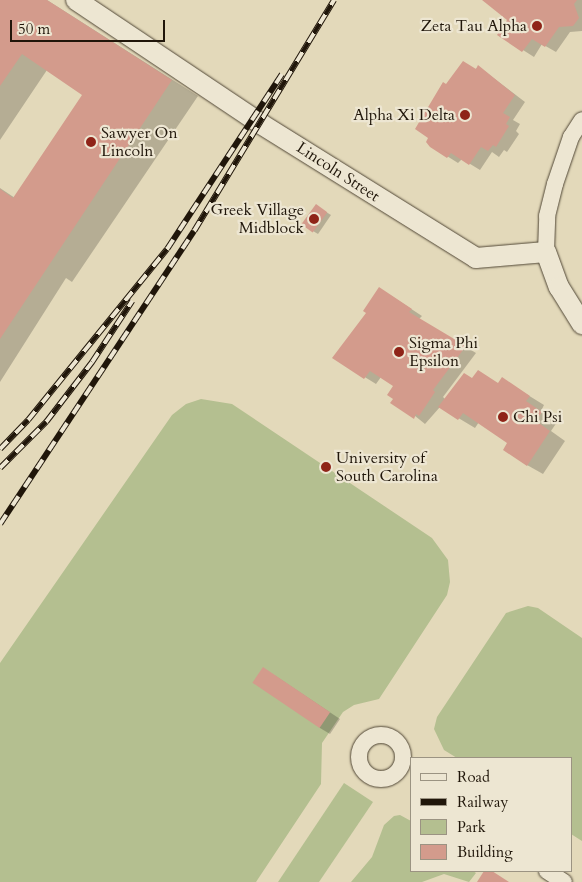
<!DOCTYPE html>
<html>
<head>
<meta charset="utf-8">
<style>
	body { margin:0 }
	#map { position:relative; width:582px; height:882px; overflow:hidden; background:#e3d9ba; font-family:Cardo,serif }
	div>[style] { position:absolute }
	.green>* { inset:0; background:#b4bf90 }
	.shadow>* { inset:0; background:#0003 }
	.building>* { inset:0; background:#d39b8c; transform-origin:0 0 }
	.roads { filter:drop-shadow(0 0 1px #514736) drop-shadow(0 0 1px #514736) }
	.minor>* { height:16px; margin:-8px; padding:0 8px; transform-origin:8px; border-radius:8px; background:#ede6d2 }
	.minor>.ring { margin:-8px; padding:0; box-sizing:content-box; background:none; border:16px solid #ede6d2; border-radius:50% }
	.tertiary>* { height:20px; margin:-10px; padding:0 10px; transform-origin:10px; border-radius:10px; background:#ede6d2 }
	.rail>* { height:5.5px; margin-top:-2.75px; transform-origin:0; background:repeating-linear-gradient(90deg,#ede6d2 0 11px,#20160a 0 22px); box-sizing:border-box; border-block:1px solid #20160a }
	.dots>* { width:14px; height:14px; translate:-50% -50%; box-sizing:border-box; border:2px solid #ede6d2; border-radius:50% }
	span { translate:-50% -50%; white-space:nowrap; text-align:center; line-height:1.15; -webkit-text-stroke:4.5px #ede6d2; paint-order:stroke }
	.poi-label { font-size:16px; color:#20160a }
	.right { translate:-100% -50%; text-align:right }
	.left { translate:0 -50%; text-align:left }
	.street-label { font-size:16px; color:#20160a }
	.legend { position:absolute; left:410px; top:757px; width:162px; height:115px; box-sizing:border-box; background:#ede6d2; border:1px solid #9b9382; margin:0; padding:6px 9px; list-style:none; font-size:15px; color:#20160a }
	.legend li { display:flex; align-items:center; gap:10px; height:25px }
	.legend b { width:25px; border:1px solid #9b9382 }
	.scale { position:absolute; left:10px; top:20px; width:155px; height:22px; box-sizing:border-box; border:2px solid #20160a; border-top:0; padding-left:6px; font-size:15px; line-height:18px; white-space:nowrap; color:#20160a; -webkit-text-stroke:4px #ede6d2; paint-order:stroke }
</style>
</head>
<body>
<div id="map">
	<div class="green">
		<i style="clip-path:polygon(201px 399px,232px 404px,432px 538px,448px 560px,450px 582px,447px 595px,379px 699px,354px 705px,343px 712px,322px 743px,321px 784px,256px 882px,0 882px,0 663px,172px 415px,186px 404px)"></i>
		<i style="clip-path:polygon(528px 606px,538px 608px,582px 638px,582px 841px,571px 834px,571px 758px,457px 758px,444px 750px,434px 729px,437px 717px,506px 613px)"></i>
		<i style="clip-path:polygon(344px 783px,373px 802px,319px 882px,278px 882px)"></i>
		<i style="clip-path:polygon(400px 815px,411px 821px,411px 871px,473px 871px,476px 873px,469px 882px,444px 874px,422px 882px,351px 882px,372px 857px,384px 825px,394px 816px)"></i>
	</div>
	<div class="shadow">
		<i style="clip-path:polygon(0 0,47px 0,198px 96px,72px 282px,66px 278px,0 382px,0 188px,15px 198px,84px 95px,47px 70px,0 140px)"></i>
		<i style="clip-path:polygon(483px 0,582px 0,582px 31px,570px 32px,556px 52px,542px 44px,534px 57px,498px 34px,509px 19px)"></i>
		<i style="clip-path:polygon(479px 67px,525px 102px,513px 120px,520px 124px,516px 131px,519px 134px,507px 152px,504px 150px,499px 157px,492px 152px,480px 170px,462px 159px,458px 163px,431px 146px,446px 85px)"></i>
		<i style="clip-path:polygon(321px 209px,331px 215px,318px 234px,303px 225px)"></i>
		<i style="clip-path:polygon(390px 295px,422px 316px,419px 319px,476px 353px,443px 397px,445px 399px,473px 379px,499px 384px,502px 379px,544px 405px,541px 411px,557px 422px,551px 431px,565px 441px,543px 474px,527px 465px,509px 443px,479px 422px,475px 428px,440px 407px,425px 424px,394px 399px,394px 385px,381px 377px,376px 384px,334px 358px)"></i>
		<i style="clip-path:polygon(274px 675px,340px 719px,330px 734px,320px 728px)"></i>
	</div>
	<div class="building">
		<i style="clip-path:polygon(0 0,47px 0,172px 80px,0 339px,0 189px,13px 198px,82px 95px,22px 54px,0 86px)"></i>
		<i style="clip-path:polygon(482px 0,577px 0,574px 4px,579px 18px,573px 26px,559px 27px,545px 47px,532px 39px,522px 52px,497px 35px,507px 20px)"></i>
		<i style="clip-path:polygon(463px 61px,476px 69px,478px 65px,515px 95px,503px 113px,510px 117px,506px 124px,509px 126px,496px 147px,493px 145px,488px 151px,481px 147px,469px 165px,451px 153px,447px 158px,430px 147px,426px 142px,428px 138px,415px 129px,443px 82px,446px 84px)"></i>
		<i style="left:316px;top:204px;width:14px;height:25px;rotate:36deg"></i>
		<i style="clip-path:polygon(379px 287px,412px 309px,409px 312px,466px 346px,433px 390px,435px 392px,419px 416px,416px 414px,414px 419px,390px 403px,393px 399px,387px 395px,393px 386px,370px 371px,364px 379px,332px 358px,366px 313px,363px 311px)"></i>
		<i style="clip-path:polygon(478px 370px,498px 383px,502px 377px,530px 396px,526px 401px,542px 412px,536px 421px,550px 431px,527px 466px,503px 450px,507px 443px,463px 413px,458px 420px,438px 407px,464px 373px,472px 378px)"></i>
		<i style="left:263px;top:667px;width:81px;height:19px;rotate:34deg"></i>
		<i style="clip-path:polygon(484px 871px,492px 871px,509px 882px,477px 882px)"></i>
	</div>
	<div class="roads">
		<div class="minor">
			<i style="left:546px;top:252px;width:36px;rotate:-88deg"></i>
			<i style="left:547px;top:216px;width:33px;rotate:-76deg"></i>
			<i style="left:555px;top:184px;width:50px;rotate:-71.2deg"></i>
			<i style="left:571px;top:137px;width:20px;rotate:-57deg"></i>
			<i class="ring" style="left:359px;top:735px;width:28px;height:28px"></i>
			<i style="left:547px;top:871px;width:20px;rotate:33deg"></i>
		</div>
		<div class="tertiary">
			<i style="left:76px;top:0;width:223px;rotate:33.8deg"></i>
			<i style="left:261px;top:124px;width:253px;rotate:31.9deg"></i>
			<i style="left:476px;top:258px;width:70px;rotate:-4.9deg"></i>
			<i style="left:546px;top:252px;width:37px;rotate:70deg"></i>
			<i style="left:559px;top:287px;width:44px;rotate:58.1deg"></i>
		</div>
	</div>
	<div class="rail">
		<i style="left:0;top:449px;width:40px;rotate:-46deg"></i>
		<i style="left:28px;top:420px;width:220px;rotate:-50.9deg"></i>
		<i style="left:167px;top:249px;width:209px;rotate:-56.7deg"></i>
		<i style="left:0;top:468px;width:65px;rotate:-45deg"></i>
		<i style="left:46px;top:422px;width:76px;rotate:-52.5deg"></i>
		<i style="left:92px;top:362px;width:73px;rotate:-56.7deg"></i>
		<i style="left:0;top:524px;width:351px;rotate:-56.5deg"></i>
		<i style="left:194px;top:231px;width:270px;rotate:-58.8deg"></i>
	</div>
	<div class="dots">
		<i style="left:537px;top:26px;background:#8f2418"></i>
		<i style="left:465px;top:115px;background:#8f2418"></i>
		<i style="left:91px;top:142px;background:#8f2418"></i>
		<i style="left:314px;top:219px;background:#8f2418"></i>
		<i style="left:399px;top:352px;background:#8f2418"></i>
		<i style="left:503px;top:417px;background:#8f2418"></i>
		<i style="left:326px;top:467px;background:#8f2418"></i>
	</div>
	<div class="poi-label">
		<span class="right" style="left:527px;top:26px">Zeta Tau Alpha</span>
		<span class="right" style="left:455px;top:115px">Alpha Xi Delta</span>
		<span class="left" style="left:101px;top:142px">Sawyer On<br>Lincoln</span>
		<span class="right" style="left:304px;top:219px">Greek Village<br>Midblock</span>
		<span class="left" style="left:409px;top:352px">Sigma Phi<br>Epsilon</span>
		<span class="left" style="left:513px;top:417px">Chi Psi</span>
		<span class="left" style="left:336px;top:467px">University of<br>South Carolina</span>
	</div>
	<div class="street-label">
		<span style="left:338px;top:172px;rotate:33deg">Lincoln Street</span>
	</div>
	<ul class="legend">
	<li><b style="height:6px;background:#ede6d2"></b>Road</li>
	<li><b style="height:6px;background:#20160a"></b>Railway</li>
	<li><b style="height:14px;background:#b4bf90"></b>Park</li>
	<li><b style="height:14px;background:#d39b8c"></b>Building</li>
	</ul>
	<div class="scale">50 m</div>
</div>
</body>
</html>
